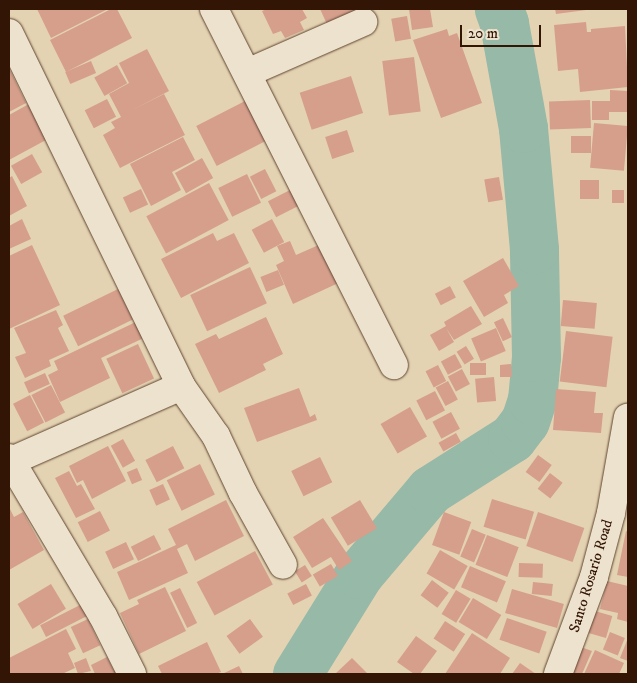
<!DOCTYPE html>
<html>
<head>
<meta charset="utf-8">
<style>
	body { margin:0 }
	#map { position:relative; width:637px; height:683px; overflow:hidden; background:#e4d3b2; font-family:"IM FELL DW Pica",serif }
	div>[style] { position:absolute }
	.river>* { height:49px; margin:-24.5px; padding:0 24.5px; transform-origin:24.5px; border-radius:24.5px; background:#96b9a8 }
	.building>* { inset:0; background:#d59f8c; transform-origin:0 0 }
	.roads { filter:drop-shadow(0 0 1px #5f4430) drop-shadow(0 0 1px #5f4430) }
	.minor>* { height:28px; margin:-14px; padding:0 14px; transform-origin:14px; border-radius:14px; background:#ede2cd }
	span { translate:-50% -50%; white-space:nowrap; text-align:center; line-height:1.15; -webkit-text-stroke:5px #ede2cd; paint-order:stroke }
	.street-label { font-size:15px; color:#331505 }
	.frame { position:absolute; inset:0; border:10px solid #331505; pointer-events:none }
	.scale { position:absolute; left:460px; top:25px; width:81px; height:22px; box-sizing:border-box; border:2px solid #331505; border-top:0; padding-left:6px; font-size:15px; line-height:18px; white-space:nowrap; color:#331505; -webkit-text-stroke:4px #ede2cd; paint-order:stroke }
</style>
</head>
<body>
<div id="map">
	<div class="river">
		<i style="left:297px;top:674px;width:118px;rotate:-58.2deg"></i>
		<i style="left:359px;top:574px;width:110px;rotate:-49.8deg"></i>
		<i style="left:430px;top:490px;width:97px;rotate:-32.4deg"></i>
		<i style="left:512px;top:438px;width:21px;rotate:-53deg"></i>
		<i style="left:525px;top:421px;width:22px;rotate:-72deg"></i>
		<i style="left:532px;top:400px;width:43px;rotate:-84.7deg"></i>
		<i style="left:536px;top:357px;width:108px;rotate:-91.1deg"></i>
		<i style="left:534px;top:249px;width:121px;rotate:-95.2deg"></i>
		<i style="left:523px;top:128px;width:107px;rotate:-100.3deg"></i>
		<i style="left:504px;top:23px;width:15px;rotate:-110deg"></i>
	</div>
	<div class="building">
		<i style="clip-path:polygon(37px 9px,108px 9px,51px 38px)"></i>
		<i style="clip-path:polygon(111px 9px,117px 9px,132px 38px,66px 72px,50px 40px)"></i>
		<i style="clip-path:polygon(267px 9px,302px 9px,307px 18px,300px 22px,304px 30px,285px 38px,281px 31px,273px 34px,262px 11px)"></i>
		<i style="clip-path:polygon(320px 9px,359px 9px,364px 20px,332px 35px)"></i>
		<i style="clip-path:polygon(409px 9px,430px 9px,433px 27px,412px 30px)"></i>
		<i style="clip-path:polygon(555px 9px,586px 9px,586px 10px,556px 14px)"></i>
		<i style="left:407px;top:16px;width:23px;height:16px;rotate:80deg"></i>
		<i style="clip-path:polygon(586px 22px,587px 32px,591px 32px,591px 29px,625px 26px,628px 87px,580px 92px,578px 69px,558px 71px,554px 25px)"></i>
		<i style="clip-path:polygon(447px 29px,449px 36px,457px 33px,482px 103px,441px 118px,413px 40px)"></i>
		<i style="clip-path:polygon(147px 49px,169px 91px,132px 110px,164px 94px,185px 135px,120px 168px,103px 135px,115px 128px,111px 122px,121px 117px,109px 94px,129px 83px,119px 63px)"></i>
		<i style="left:414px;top:57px;width:55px;height:32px;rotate:83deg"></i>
		<i style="left:91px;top:61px;width:13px;height:28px;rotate:67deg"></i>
		<i style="left:117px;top:65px;width:21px;height:26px;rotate:61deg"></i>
		<i style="clip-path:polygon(9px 68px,26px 103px,9px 112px)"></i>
		<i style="left:351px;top:76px;width:39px;height:54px;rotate:72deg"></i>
		<i style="clip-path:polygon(610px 90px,628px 91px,628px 112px,609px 112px,609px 120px,592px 120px,592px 101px,610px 101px)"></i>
		<i style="clip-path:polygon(38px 99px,57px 134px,9px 160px,9px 115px)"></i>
		<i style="left:107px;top:99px;width:20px;height:25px;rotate:63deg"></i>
		<i style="left:247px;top:100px;width:45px;height:57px;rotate:63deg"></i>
		<i style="left:590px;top:100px;width:28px;height:41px;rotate:88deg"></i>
		<i style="left:594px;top:123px;width:34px;height:45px;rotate:5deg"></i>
		<i style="left:347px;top:130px;width:23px;height:23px;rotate:72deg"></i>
		<i style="left:571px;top:136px;width:20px;height:17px"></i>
		<i style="clip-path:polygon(183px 137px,195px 160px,172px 172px,181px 190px,151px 206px,130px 164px)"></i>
		<i style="left:32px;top:154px;width:21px;height:24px;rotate:61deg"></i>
		<i style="left:202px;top:158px;width:23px;height:31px;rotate:61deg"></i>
		<i style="left:265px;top:169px;width:25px;height:17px;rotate:63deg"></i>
		<i style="left:247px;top:174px;width:32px;height:32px;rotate:64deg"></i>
		<i style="clip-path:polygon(12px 176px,27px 206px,9px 216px,9px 178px)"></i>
		<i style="left:499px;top:177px;width:23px;height:15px;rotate:80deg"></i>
		<i style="left:580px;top:180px;width:19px;height:19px"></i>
		<i style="left:209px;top:183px;width:42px;height:71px;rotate:62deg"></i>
		<i style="left:141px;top:189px;width:17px;height:20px;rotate:65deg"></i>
		<i style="left:292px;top:189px;width:18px;height:27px;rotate:63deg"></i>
		<i style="left:612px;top:190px;width:12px;height:13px"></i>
		<i style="clip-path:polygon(22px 219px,31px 239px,9px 249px,9px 226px)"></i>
		<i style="left:272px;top:219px;width:26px;height:23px;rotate:62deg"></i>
		<i style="clip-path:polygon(213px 233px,217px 241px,234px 233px,249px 263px,181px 298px,161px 259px)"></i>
		<i style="clip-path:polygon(330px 240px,347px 279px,293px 304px,276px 265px,284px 261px,277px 246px,290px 241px,296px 255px)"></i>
		<i style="clip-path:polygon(32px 245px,60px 305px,9px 329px,9px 256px)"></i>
		<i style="clip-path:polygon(503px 258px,519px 286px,504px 295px,508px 303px,484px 317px,463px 281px)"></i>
		<i style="left:250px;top:267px;width:40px;height:66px;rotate:65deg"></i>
		<i style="left:278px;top:270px;width:16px;height:19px;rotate:68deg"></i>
		<i style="left:450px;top:286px;width:13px;height:17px;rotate:63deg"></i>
		<i style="left:118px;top:289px;width:34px;height:61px;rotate:64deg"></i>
		<i style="left:563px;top:300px;width:34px;height:26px;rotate:5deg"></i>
		<i style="clip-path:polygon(471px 306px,482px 324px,454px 340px,446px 328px,454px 342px,439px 351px,430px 335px,446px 326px,444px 322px)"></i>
		<i style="clip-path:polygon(56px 310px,63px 325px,58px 328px,69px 351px,49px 360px,51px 366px,25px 378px,15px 357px,26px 353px,14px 328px)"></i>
		<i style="clip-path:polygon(266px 317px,283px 354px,263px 364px,266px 370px,219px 393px,195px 344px,216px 334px,219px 339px)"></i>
		<i style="left:503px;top:318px;width:21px;height:10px;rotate:65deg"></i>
		<i style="clip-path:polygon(140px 320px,148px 336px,101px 358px,110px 378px,60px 402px,48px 375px,58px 370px,54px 361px)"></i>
		<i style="left:496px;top:328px;width:25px;height:27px;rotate:67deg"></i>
		<i style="left:566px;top:331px;width:47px;height:51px;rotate:7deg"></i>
		<i style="left:138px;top:344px;width:38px;height:35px;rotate:65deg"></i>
		<i style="left:466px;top:346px;width:15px;height:11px;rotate:58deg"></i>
		<i style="left:455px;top:354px;width:15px;height:16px;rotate:62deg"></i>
		<i style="left:470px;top:363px;width:16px;height:12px"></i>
		<i style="clip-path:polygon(511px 364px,512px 377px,500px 377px,500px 365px)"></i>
		<i style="left:438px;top:365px;width:18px;height:14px;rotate:63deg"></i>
		<i style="left:462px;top:369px;width:17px;height:16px;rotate:62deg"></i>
		<i style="left:45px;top:373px;width:12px;height:23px;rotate:66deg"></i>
		<i style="left:494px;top:377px;width:24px;height:19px;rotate:85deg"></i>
		<i style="left:448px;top:381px;width:21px;height:14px;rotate:62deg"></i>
		<i style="left:51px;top:385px;width:31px;height:22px;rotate:63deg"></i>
		<i style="clip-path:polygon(299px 388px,310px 417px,315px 414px,317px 420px,257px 442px,244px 408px)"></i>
		<i style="clip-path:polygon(556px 389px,596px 392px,594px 413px,603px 413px,601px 433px,553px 430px)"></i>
		<i style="left:435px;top:391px;width:22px;height:21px;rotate:63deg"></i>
		<i style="left:30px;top:395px;width:31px;height:19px;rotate:63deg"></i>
		<i style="left:410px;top:407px;width:34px;height:34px;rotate:60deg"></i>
		<i style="left:451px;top:412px;width:19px;height:21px;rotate:62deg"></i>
		<i style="left:456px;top:433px;width:10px;height:20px;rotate:61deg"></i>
		<i style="left:123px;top:439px;width:25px;height:14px;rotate:61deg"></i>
		<i style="clip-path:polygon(108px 446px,126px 481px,92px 499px,83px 480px,77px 483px,69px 466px)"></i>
		<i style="left:173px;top:446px;width:25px;height:31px;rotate:63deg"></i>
		<i style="left:538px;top:455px;width:17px;height:21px;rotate:36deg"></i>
		<i style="left:320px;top:457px;width:28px;height:32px;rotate:64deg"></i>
		<i style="left:200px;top:464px;width:34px;height:37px;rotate:64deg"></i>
		<i style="left:137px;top:468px;width:13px;height:11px;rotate:67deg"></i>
		<i style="clip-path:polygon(69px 471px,77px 486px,81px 484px,95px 509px,76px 518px,55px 478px)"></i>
		<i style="left:550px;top:473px;width:16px;height:20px;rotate:38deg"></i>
		<i style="left:163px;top:484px;width:17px;height:15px;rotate:66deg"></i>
		<i style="left:492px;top:499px;width:44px;height:29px;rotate:17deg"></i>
		<i style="clip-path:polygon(226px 500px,244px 536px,195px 561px,187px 544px,177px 549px,188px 573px,129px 600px,117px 572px,176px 545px,168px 529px)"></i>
		<i style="left:360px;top:500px;width:33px;height:34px;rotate:59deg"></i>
		<i style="clip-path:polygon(9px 507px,14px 517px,23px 512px,44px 550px,9px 570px)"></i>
		<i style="left:100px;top:511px;width:22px;height:25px;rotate:63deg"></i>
		<i style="left:444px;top:512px;width:29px;height:35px;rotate:20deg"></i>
		<i style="left:538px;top:512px;width:49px;height:36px;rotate:19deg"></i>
		<i style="clip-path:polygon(323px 518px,352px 561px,339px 570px,331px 557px,312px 568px,293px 537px)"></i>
		<i style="left:472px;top:529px;width:15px;height:30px;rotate:23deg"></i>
		<i style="clip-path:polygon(626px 531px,628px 532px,628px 577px,617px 575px)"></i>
		<i style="left:154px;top:535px;width:16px;height:26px;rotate:63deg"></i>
		<i style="left:487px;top:535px;width:34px;height:32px;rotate:21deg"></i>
		<i style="left:126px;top:542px;width:19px;height:23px;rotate:65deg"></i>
		<i style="left:440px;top:550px;width:32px;height:27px;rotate:30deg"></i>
		<i style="left:255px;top:551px;width:38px;height:66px;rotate:62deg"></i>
		<i style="left:519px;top:563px;width:24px;height:14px;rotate:2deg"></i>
		<i style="left:331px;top:564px;width:14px;height:21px;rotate:60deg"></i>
		<i style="left:305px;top:565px;width:13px;height:12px;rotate:58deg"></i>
		<i style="left:470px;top:566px;width:39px;height:23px;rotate:23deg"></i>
		<i style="left:432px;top:580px;width:21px;height:19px;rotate:37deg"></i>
		<i style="clip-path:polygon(607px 581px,628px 586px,628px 622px,617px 619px,618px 613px,600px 609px)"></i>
		<i style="left:533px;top:582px;width:20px;height:12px;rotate:6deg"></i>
		<i style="left:51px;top:584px;width:29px;height:39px;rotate:59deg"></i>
		<i style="left:306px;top:584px;width:13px;height:21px;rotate:63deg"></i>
		<i style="clip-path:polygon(165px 587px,186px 631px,139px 654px,120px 613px,139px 604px,137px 600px)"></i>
		<i style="left:180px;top:588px;width:39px;height:11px;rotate:64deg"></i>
		<i style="left:512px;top:589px;width:54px;height:25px;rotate:16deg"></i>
		<i style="left:456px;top:590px;width:17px;height:28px;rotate:31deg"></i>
		<i style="left:473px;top:598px;width:33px;height:28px;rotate:31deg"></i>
		<i style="left:82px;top:604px;width:13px;height:47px;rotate:63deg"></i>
		<i style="left:595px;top:611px;width:18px;height:23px;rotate:16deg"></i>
		<i style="left:507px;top:618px;width:42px;height:23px;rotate:19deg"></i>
		<i style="left:88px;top:619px;width:29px;height:19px;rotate:65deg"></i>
		<i style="left:250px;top:619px;width:22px;height:29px;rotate:54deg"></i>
		<i style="left:445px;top:621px;width:24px;height:21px;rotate:33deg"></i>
		<i style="clip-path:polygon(66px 629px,76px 649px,68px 653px,75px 668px,62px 674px,9px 674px,9px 658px)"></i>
		<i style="left:610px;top:632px;width:16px;height:19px;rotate:22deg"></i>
		<i style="clip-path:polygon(472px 633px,510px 658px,500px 674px,445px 674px)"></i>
		<i style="clip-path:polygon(416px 636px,437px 651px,420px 674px,414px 674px,397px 662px)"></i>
		<i style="clip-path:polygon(628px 638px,628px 661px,620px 658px)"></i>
		<i style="clip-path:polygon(207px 642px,221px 672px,216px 674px,162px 674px,158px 666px)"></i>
		<i style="clip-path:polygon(581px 647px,592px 651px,582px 674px,569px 674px)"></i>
		<i style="clip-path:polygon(595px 650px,624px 663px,619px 674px,584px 674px)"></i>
		<i style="clip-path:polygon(107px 657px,114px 671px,124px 666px,128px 674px,95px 674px,91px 665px)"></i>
		<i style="clip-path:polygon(86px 658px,91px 671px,78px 674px,74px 663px)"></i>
		<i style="clip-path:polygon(352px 658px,368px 674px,335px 674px)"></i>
		<i style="clip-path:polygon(520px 663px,536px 674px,512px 674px)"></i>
		<i style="clip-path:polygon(239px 666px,243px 674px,222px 674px)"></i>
	</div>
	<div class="roads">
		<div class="minor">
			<i style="left:214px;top:9px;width:399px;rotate:63.2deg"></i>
			<i style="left:9px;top:33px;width:393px;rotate:64deg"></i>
			<i style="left:181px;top:386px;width:61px;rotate:55deg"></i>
			<i style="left:216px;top:436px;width:63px;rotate:64.7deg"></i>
			<i style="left:243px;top:493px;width:82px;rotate:60.9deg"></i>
			<i style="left:247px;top:73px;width:127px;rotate:-23.7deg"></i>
			<i style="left:9px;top:458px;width:184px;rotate:59.3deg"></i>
			<i style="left:103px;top:616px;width:65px;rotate:63.4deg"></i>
			<i style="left:9px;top:462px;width:188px;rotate:-23.8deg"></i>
			<i style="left:558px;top:674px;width:103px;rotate:-69.6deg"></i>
			<i style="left:594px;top:577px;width:66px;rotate:-75.1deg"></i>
			<i style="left:611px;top:513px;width:97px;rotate:-80deg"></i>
		</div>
	</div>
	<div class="street-label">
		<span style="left:591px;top:576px;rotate:-73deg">Santo Rosario Road</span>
	</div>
	<div class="frame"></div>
	<div class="scale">20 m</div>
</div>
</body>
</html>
